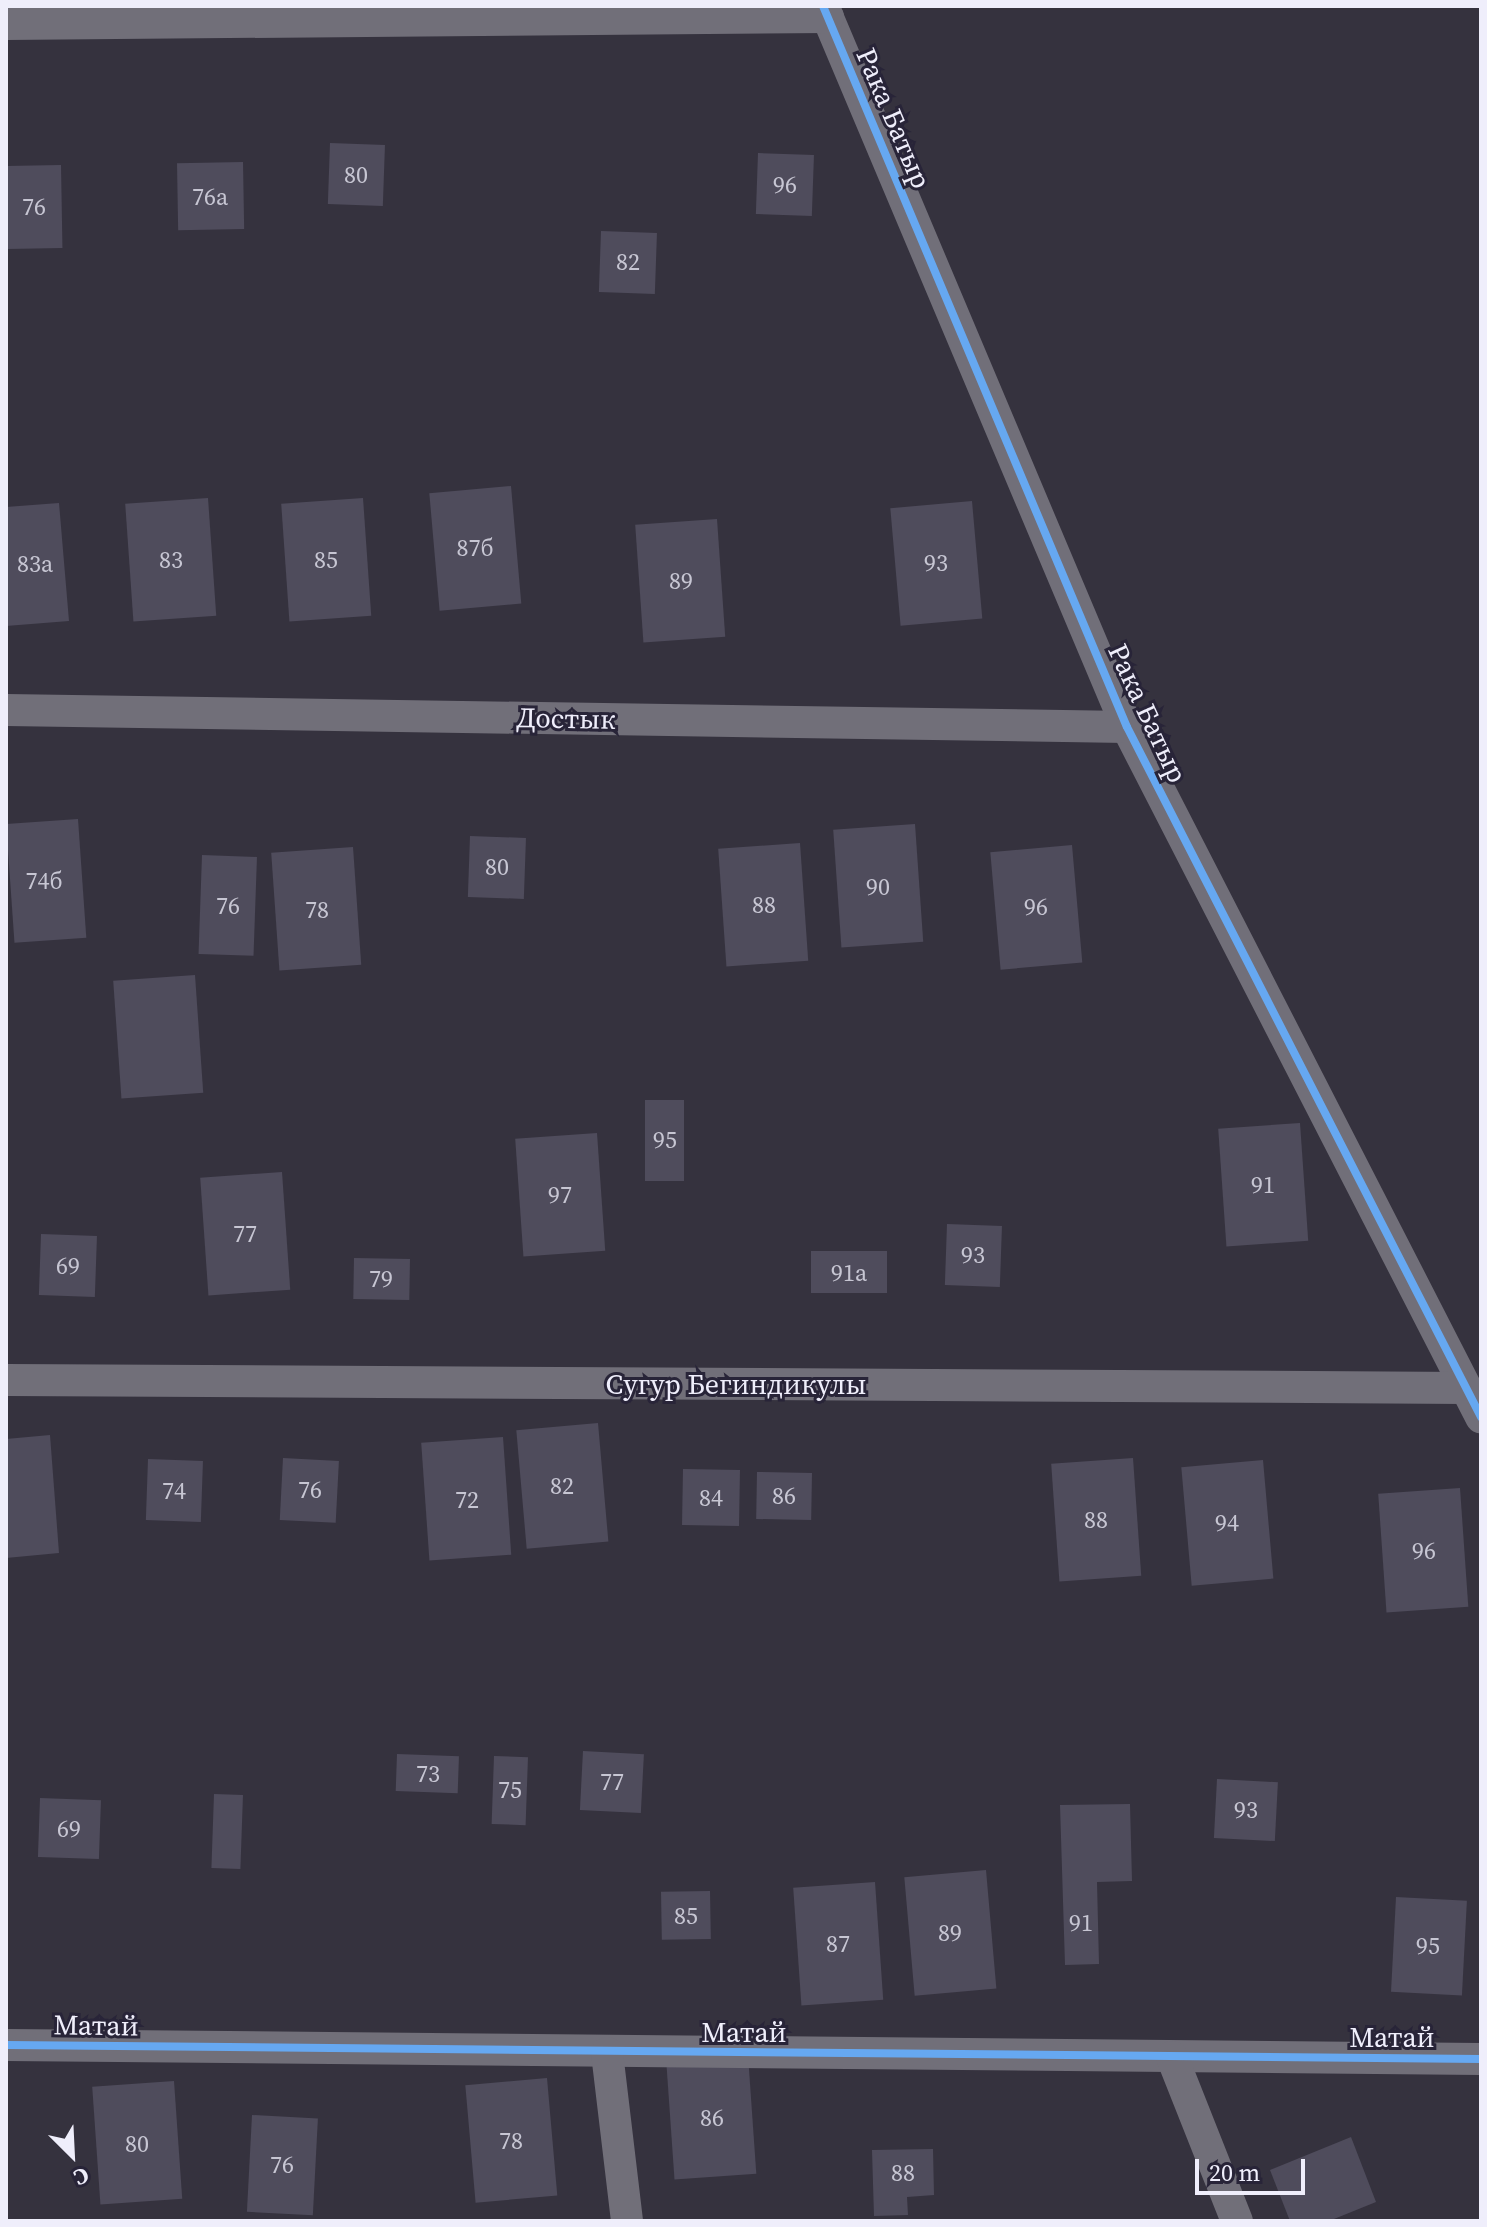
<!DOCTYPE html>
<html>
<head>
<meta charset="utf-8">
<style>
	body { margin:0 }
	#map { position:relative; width:1487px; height:2227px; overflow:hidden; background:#35323e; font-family:"Source Serif 4",serif }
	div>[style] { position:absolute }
	.building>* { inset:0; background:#4f4c5c; transform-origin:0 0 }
	.street>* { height:32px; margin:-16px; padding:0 16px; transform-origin:16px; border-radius:16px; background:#716f79 }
	.cycleway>* { height:8px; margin:-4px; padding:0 4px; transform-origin:4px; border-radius:4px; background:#66a8f1 }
	span { translate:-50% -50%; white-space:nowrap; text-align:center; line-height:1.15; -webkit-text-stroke:6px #282438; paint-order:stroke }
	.number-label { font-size:24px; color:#c7c6d3 }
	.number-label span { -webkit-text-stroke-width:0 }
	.street-label { font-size:28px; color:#efeefb }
	.frame { position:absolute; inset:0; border:8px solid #efeefb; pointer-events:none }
	.north { position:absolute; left:32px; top:2115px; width:80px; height:80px; -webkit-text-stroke:6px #282438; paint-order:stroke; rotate:156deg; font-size:22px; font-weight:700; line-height:32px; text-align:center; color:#efeefb }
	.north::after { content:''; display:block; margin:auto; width:28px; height:36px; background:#efeefb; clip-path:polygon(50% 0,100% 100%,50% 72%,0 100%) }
	.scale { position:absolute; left:1195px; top:2159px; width:110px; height:36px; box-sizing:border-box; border:4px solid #efeefb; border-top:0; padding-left:10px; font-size:24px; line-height:28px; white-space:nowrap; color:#efeefb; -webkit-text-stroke:6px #282438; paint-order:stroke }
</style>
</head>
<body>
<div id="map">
	<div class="building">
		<i style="left:330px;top:143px;width:55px;height:61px;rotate:2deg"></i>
		<i style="left:758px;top:153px;width:56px;height:61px;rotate:2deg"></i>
		<i style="left:243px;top:162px;width:67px;height:66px;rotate:89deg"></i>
		<i style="left:61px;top:165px;width:83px;height:55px;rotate:89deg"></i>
		<i style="left:601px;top:231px;width:56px;height:61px;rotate:2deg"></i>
		<i style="left:511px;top:486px;width:118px;height:82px;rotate:85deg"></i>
		<i style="left:208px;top:498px;width:118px;height:83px;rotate:86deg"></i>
		<i style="left:363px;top:498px;width:118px;height:82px;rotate:86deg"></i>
		<i style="left:972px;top:501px;width:118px;height:82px;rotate:85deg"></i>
		<i style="clip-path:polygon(59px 503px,69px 621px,6px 626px,6px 507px)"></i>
		<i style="left:717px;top:519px;width:118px;height:82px;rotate:86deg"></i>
		<i style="left:78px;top:819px;width:119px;height:72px;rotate:86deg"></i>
		<i style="left:915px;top:824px;width:118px;height:82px;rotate:86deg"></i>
		<i style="left:470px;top:836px;width:56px;height:61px;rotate:2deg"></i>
		<i style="left:800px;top:843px;width:118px;height:82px;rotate:86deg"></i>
		<i style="left:1072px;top:845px;width:118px;height:82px;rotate:85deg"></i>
		<i style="left:353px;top:847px;width:118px;height:82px;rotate:86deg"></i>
		<i style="left:202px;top:855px;width:55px;height:99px;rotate:2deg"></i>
		<i style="left:195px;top:975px;width:118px;height:82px;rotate:86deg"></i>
		<i style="left:645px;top:1100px;width:39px;height:81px"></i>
		<i style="left:1300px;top:1123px;width:118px;height:82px;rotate:86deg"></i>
		<i style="left:597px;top:1133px;width:118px;height:82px;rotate:86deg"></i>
		<i style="left:282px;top:1172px;width:118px;height:82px;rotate:86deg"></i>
		<i style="left:947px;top:1224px;width:55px;height:61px;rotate:2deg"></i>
		<i style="left:41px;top:1234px;width:56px;height:61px;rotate:2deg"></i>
		<i style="left:887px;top:1251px;width:42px;height:76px;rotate:90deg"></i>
		<i style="left:354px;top:1258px;width:56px;height:41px;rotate:1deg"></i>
		<i style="left:598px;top:1423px;width:119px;height:82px;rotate:85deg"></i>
		<i style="clip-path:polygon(50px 1435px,59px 1553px,6px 1558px,6px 1439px)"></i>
		<i style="left:503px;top:1437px;width:118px;height:82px;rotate:86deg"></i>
		<i style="left:283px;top:1458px;width:56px;height:62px;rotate:3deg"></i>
		<i style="left:1133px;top:1458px;width:118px;height:82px;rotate:86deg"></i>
		<i style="left:148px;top:1459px;width:55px;height:61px;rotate:2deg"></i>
		<i style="left:1263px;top:1460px;width:119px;height:82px;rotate:85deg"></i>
		<i style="left:683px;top:1469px;width:57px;height:56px;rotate:1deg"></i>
		<i style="left:757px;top:1472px;width:55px;height:47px;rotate:1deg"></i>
		<i style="left:1460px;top:1488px;width:119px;height:82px;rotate:86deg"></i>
		<i style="left:583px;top:1751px;width:61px;height:59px;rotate:3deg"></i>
		<i style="left:397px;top:1754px;width:62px;height:37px;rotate:2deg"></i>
		<i style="left:494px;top:1756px;width:34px;height:68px;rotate:2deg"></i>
		<i style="left:1217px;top:1779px;width:61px;height:59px;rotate:3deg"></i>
		<i style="left:214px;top:1794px;width:29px;height:74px;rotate:2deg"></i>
		<i style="left:40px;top:1798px;width:61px;height:59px;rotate:2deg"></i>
		<i style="clip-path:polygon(1130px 1804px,1132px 1881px,1097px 1882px,1099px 1964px,1065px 1965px,1060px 1805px)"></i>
		<i style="left:986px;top:1870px;width:119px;height:82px;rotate:85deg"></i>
		<i style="left:875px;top:1882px;width:118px;height:82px;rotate:86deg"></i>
		<i style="left:710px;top:1891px;width:48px;height:49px;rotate:89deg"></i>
		<i style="left:1396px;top:1897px;width:71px;height:95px;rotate:3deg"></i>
		<i style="left:748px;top:2055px;width:119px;height:82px;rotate:86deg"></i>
		<i style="left:547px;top:2078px;width:118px;height:82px;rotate:85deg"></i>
		<i style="left:174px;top:2081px;width:118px;height:82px;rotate:86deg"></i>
		<i style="left:252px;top:2115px;width:66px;height:97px;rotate:3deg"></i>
		<i style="clip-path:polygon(1351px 2137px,1376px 2202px,1329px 2221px,1290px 2221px,1270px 2170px)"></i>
		<i style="clip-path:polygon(933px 2149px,934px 2195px,907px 2197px,908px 2215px,874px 2216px,872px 2150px)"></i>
	</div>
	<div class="street">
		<i style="left:823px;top:6px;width:782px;rotate:67.14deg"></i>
		<i style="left:1127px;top:727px;width:776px;rotate:62.84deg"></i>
		<i style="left:6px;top:24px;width:822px;rotate:-0.49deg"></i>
		<i style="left:6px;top:710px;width:1121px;rotate:0.87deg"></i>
		<i style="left:6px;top:1380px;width:1460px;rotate:0.31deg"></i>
		<i style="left:6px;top:2045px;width:1475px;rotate:0.54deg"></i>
		<i style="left:607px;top:2053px;width:169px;rotate:83.2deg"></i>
		<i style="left:1172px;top:2057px;width:176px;rotate:68.4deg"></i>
	</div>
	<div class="cycleway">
		<i style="left:823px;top:6px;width:782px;rotate:67.14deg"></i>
		<i style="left:1127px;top:727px;width:776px;rotate:62.84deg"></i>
		<i style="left:6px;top:2045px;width:1475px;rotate:0.54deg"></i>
	</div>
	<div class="number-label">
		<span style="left:356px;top:175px">80</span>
		<span style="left:785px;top:185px">96</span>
		<span style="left:210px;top:197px">76а</span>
		<span style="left:34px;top:207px">76</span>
		<span style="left:628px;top:262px">82</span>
		<span style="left:475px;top:548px">87б</span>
		<span style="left:171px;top:560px">83</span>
		<span style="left:326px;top:560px">85</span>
		<span style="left:936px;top:563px">93</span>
		<span style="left:35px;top:564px">83а</span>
		<span style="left:681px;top:581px">89</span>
		<span style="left:497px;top:867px">80</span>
		<span style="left:44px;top:881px">74б</span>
		<span style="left:878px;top:887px">90</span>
		<span style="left:764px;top:905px">88</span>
		<span style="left:228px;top:906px">76</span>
		<span style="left:1036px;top:907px">96</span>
		<span style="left:317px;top:910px">78</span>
		<span style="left:665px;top:1140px">95</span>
		<span style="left:1263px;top:1185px">91</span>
		<span style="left:560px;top:1195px">97</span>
		<span style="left:245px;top:1234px">77</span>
		<span style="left:973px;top:1255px">93</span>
		<span style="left:68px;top:1266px">69</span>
		<span style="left:849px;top:1273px">91а</span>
		<span style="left:381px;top:1279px">79</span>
		<span style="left:562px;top:1486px">82</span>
		<span style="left:310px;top:1490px">76</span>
		<span style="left:174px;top:1491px">74</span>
		<span style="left:784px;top:1496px">86</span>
		<span style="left:711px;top:1498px">84</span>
		<span style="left:467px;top:1500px">72</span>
		<span style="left:1096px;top:1520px">88</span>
		<span style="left:1227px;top:1523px">94</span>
		<span style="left:1424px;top:1551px">96</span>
		<span style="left:428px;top:1774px">73</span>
		<span style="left:612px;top:1782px">77</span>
		<span style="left:510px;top:1790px">75</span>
		<span style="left:1246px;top:1810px">93</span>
		<span style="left:69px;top:1829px">69</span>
		<span style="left:686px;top:1916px">85</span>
		<span style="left:1081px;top:1923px">91</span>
		<span style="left:950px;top:1933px">89</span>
		<span style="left:838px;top:1944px">87</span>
		<span style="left:1428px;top:1946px">95</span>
		<span style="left:712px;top:2118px">86</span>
		<span style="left:511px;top:2141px">78</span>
		<span style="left:137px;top:2144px">80</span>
		<span style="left:282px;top:2165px">76</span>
		<span style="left:903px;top:2173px">88</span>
	</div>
	<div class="street-label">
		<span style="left:894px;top:118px;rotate:67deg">Рака Батыр</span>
		<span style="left:1148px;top:713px;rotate:65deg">Рака Батыр</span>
		<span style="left:566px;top:718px;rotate:1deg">Достык</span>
		<span style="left:736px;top:1384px">Сугур Бегиндикулы</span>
		<span style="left:96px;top:2025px;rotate:1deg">Матай</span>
		<span style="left:744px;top:2032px">Матай</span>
		<span style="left:1392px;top:2037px">Матай</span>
	</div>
	<div class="frame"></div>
	<div class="north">С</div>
	<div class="scale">20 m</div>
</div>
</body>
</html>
